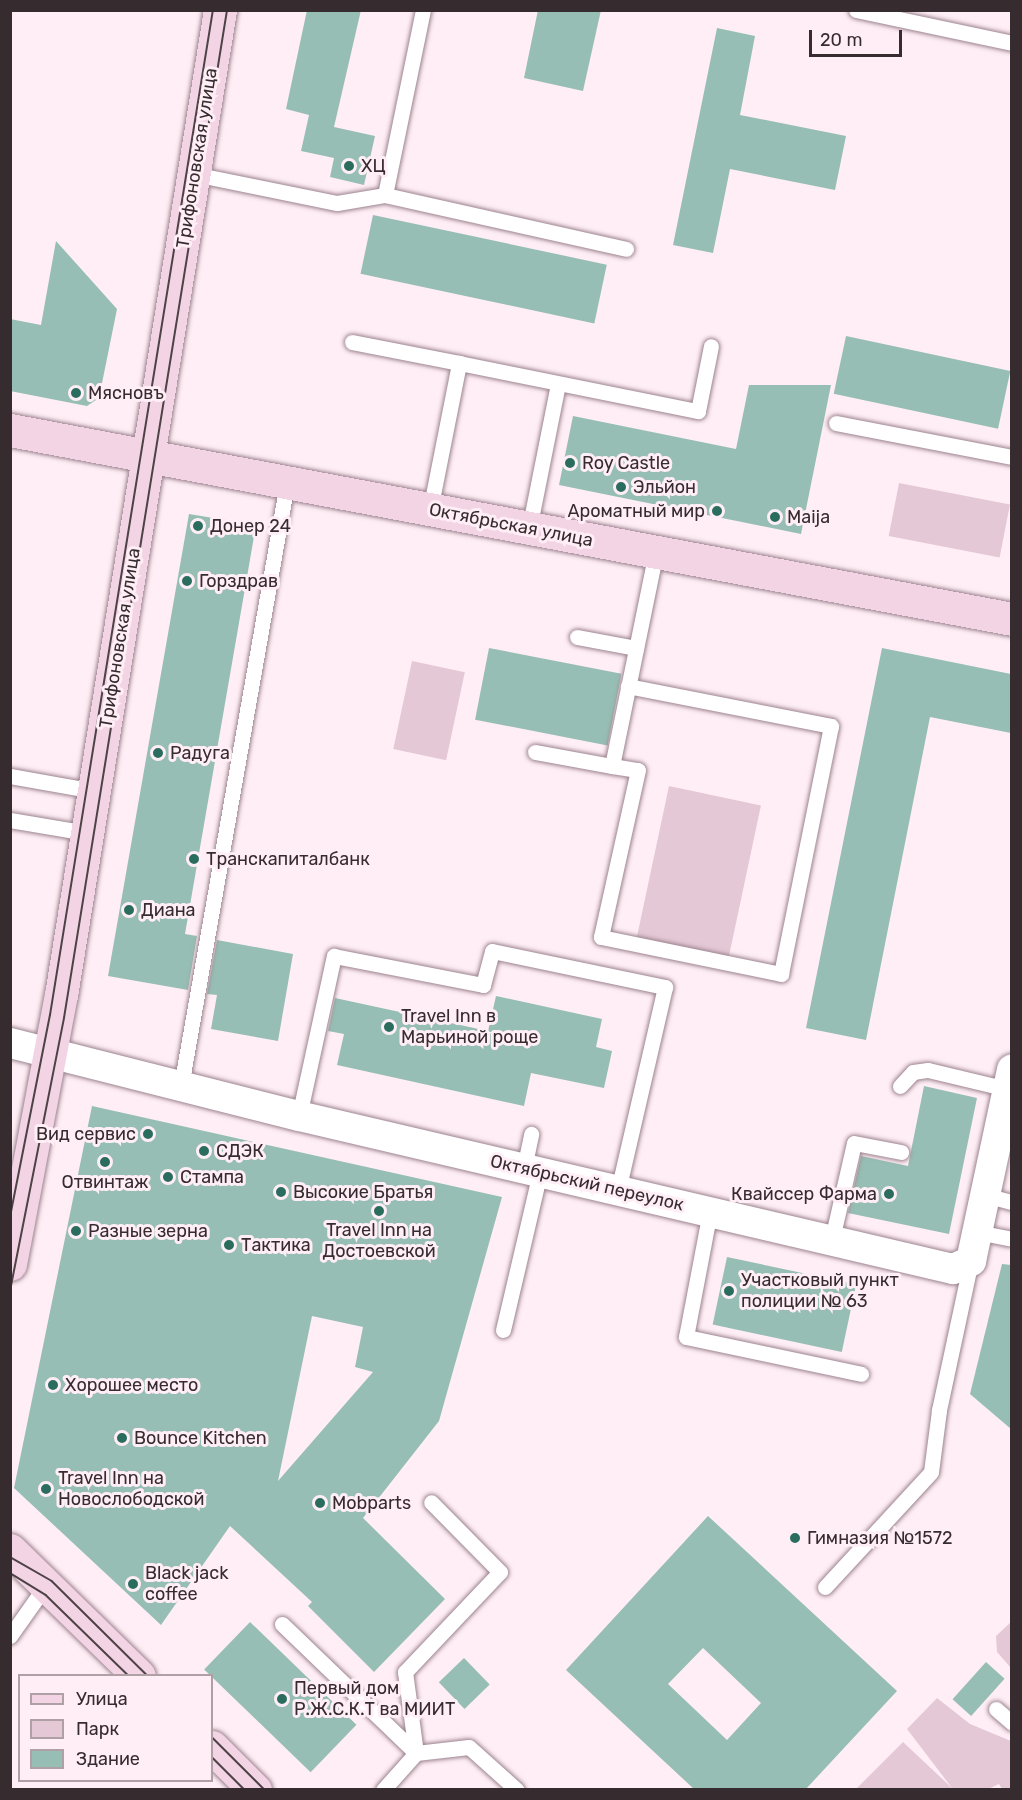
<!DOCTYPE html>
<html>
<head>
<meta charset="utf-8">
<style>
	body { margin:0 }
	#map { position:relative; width:1022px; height:1800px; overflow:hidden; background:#ffeef5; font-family:Rubik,sans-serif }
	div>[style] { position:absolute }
	.green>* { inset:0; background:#e5c8d5; transform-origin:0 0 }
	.building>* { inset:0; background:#97beb4; transform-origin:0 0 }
	.roads { filter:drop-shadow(0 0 2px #9c838f) drop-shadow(0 0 2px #9c838f) }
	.lane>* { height:15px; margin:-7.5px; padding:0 7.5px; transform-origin:7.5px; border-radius:7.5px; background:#fff }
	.street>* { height:30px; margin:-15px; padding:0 15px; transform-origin:15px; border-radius:15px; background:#fff }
	.secondary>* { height:33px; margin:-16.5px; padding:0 16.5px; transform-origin:16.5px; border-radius:16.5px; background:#f3d4e4 }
	.tram>* { height:1.5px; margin:-0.75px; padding:0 0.75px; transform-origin:0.75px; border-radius:0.75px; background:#4d4246 }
	.dots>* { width:16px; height:16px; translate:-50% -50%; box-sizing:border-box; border:3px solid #ffeef5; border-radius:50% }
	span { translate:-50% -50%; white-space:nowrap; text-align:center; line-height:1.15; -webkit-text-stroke:6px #ffeef5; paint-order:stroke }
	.street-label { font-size:18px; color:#362c30 }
	.poi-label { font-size:18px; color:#362c30 }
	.left { translate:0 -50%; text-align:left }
	.right { translate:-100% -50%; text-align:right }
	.frame { position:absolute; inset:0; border:12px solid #362c30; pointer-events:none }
	.legend { position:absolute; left:18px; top:1674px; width:195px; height:108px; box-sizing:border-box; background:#ffeef5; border:2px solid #afa0a6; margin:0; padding:8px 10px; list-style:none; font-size:18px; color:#362c30 }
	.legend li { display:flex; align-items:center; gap:12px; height:30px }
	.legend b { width:30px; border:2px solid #afa0a6 }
	.scale { position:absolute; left:809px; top:30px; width:93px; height:27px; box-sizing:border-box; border:3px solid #362c30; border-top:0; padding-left:8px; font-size:18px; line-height:21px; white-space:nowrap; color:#362c30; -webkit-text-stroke:4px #ffeef5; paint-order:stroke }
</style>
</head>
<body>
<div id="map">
	<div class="green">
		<i style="left:899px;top:483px;width:113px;height:54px;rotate:11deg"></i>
		<i style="left:412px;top:661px;width:54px;height:90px;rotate:12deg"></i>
		<i style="left:669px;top:786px;width:94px;height:155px;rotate:12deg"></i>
		<i style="clip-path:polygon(1011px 1622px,1011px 1668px,997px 1652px,996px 1636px)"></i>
		<i style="clip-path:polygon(937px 1698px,970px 1724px,1011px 1741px,1011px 1789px,1002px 1789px,999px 1784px,986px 1790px,856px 1789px,903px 1742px,952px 1788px,907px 1729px)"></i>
	</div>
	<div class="building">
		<i style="clip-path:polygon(307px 10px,361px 10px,334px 127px,375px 136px,364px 185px,330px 177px,334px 158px,301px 151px,309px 115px,286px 109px)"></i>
		<i style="clip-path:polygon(538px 10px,601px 10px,583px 91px,524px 78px)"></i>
		<i style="clip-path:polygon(717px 28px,755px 36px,740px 115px,846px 136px,835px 190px,730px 169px,713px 253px,673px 245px)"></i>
		<i style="left:373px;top:215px;width:239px;height:60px;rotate:12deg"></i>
		<i style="clip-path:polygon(56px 241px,117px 309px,99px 398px,87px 406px,10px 391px,10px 319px,41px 325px)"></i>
		<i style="left:846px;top:336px;width:168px;height:59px;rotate:12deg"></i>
		<i style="clip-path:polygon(749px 385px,831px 385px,801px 534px,559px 485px,573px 416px,736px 449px)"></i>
		<i style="clip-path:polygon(189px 514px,256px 525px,185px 934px,197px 936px,188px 990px,108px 976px)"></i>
		<i style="left:489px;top:648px;width:135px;height:73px;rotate:11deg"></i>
		<i style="clip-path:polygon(882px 648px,1011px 674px,1011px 733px,930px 717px,866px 1040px,806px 1028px)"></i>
		<i style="clip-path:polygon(217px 940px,293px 954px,278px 1041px,211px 1029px,217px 995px,207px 994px)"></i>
		<i style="clip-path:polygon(496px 996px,602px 1019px,596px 1047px,612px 1051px,604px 1088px,531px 1073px,524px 1106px,337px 1065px,344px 1034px,328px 1031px,335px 998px,488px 1031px)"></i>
		<i style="clip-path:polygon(924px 1086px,977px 1098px,949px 1234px,848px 1213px,861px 1156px,908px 1166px)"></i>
		<i style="clip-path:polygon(evenodd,92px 1106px,502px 1197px,439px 1421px,363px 1518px,445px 1599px,374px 1672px,308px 1606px,312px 1602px,230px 1526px,161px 1625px,14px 1488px,92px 1106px,312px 1316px,363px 1327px,355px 1367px,373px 1372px,278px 1481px,312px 1316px)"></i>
		<i style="left:727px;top:1257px;width:132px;height:69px;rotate:12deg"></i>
		<i style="clip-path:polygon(1002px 1264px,1011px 1265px,1011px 1429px,970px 1394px)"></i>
		<i style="clip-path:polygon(evenodd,708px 1516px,897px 1691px,805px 1790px,695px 1790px,566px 1670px,708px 1516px,703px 1648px,761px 1703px,727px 1740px,668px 1684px,703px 1648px)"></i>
		<i style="left:250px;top:1622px;width:148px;height:66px;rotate:44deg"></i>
		<i style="left:464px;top:1658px;width:37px;height:35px;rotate:46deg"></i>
		<i style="left:986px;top:1662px;width:25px;height:50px;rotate:42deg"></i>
	</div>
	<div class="roads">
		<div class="lane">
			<i style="left:856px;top:10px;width:159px;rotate:11.9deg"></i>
			<i style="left:194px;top:174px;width:146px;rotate:11.5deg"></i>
			<i style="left:337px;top:203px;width:49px;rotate:-9.5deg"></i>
			<i style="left:385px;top:195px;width:247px;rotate:12.6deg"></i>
			<i style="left:385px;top:195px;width:189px;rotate:-78.4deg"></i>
			<i style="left:352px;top:342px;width:109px;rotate:11.1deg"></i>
			<i style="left:836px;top:423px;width:179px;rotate:10.9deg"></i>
			<i style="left:430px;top:510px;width:150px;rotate:-78.8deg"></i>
			<i style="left:459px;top:363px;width:244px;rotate:11.4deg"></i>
			<i style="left:698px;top:411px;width:66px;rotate:-78.7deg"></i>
			<i style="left:529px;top:529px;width:148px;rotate:-78.7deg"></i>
			<i style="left:577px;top:637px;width:60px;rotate:10.6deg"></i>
			<i style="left:535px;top:752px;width:78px;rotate:10.3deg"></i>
			<i style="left:612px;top:766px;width:218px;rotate:-78.4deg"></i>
			<i style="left:612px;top:766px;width:26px;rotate:9deg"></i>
			<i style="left:638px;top:770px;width:171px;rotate:102.5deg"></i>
			<i style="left:601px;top:937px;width:184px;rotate:11.6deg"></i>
			<i style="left:781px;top:974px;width:253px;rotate:-78.6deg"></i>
			<i style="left:831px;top:726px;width:207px;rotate:-168.9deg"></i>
			<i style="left:10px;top:776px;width:85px;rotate:10.1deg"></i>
			<i style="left:10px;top:820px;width:78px;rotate:9.6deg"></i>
			<i style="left:181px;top:1086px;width:612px;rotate:-80.03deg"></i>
			<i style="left:900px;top:1086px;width:19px;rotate:-47deg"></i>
			<i style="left:913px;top:1072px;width:15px;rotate:-8deg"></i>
			<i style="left:928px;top:1070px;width:86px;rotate:13.4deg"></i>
			<i style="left:299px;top:1116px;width:164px;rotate:-77.7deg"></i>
			<i style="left:334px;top:956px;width:152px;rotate:11deg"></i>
			<i style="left:483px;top:985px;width:35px;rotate:-75deg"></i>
			<i style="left:492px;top:951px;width:177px;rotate:11.8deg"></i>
			<i style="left:665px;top:987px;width:208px;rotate:103deg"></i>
			<i style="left:524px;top:1168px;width:35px;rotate:-78deg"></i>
			<i style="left:985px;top:1195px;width:28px;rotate:15deg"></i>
			<i style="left:710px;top:1211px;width:128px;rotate:100.8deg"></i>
			<i style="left:686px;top:1337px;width:179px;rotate:11.9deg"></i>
			<i style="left:977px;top:1232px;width:33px;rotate:11deg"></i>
			<i style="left:832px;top:1239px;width:98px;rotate:-77.1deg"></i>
			<i style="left:854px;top:1143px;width:48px;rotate:10.8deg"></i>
			<i style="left:503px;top:1330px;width:162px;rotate:-76.8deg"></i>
			<i style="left:825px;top:1587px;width:156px;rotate:-47.3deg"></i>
			<i style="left:931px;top:1472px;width:63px;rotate:-82.6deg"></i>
			<i style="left:939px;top:1410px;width:152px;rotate:-77.9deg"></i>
			<i style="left:282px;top:1624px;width:186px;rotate:43.9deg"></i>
			<i style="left:10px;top:1636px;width:62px;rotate:-54.8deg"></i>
			<i style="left:996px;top:1709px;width:21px;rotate:41deg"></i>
			<i style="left:416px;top:1753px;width:82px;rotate:-97.7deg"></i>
			<i style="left:405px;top:1672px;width:138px;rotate:-46.5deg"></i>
			<i style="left:500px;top:1572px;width:98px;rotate:-134.6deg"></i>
			<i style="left:383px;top:1790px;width:50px;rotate:-48.3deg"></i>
			<i style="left:416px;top:1753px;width:53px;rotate:-6.5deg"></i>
			<i style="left:469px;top:1747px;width:64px;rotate:41.9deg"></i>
		</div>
		<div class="street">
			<i style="left:10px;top:1043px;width:298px;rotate:14.2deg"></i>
			<i style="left:299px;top:1116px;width:672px;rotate:13.17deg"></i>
			<i style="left:953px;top:1269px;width:20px;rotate:-24deg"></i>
			<i style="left:971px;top:1261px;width:196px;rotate:-77.9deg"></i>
		</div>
		<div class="secondary">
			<i style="left:10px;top:430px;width:1020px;rotate:10.68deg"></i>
			<i style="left:10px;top:1264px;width:274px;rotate:-79.3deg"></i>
			<i style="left:61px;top:995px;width:998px;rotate:-80.83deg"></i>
			<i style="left:10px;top:1550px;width:180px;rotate:44.3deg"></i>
			<i style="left:212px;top:1747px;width:61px;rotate:45deg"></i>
		</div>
	</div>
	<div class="tram">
		<i style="left:10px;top:1217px;width:206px;rotate:-78.8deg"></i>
		<i style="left:50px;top:1015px;width:1018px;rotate:-80.79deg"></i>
		<i style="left:10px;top:1291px;width:278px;rotate:-78.8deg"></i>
		<i style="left:64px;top:1018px;width:1021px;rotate:-80.81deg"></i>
		<i style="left:10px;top:1557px;width:48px;rotate:29.7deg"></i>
		<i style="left:52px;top:1581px;width:135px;rotate:44.7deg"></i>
		<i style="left:10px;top:1573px;width:42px;rotate:31.4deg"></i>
		<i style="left:46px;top:1595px;width:116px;rotate:44.3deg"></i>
		<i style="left:212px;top:1737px;width:75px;rotate:45deg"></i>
		<i style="left:212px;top:1757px;width:47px;rotate:45deg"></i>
	</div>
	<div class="dots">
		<i style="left:349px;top:166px;background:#2a6d5f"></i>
		<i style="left:76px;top:393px;background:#2a6d5f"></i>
		<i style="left:570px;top:463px;background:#2a6d5f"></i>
		<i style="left:621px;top:487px;background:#2a6d5f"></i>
		<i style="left:717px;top:511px;background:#2a6d5f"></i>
		<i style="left:775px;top:517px;background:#2a6d5f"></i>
		<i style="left:198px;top:526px;background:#2a6d5f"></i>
		<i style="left:187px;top:581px;background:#2a6d5f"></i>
		<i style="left:158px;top:753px;background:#2a6d5f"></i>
		<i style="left:194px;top:859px;background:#2a6d5f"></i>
		<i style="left:129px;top:910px;background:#2a6d5f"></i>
		<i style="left:389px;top:1027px;background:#2a6d5f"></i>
		<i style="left:148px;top:1134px;background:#2a6d5f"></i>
		<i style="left:204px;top:1151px;background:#2a6d5f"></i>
		<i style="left:105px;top:1162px;background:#2a6d5f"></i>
		<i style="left:168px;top:1177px;background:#2a6d5f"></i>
		<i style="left:281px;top:1192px;background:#2a6d5f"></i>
		<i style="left:889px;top:1194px;background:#2a6d5f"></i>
		<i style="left:379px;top:1211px;background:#2a6d5f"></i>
		<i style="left:76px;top:1231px;background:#2a6d5f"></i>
		<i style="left:229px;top:1245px;background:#2a6d5f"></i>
		<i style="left:729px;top:1291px;background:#2a6d5f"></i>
		<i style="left:53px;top:1385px;background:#2a6d5f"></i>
		<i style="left:122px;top:1438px;background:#2a6d5f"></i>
		<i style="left:46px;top:1489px;background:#2a6d5f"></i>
		<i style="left:320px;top:1503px;background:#2a6d5f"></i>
		<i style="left:795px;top:1538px;background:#2a6d5f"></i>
		<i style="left:133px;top:1584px;background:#2a6d5f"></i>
		<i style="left:282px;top:1699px;background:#2a6d5f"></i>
	</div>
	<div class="street-label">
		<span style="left:197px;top:158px;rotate:-81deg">Трифоновская улица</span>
		<span style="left:511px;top:525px;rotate:11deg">Октябрьская улица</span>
		<span style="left:120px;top:638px;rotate:-81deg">Трифоновская улица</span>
		<span style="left:587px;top:1183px;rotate:13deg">Октябрьский переулок</span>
	</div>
	<div class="poi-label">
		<span class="left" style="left:361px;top:166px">ХЦ</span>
		<span class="left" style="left:88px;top:393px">Мясновъ</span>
		<span class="left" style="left:582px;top:463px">Roy Castle</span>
		<span class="left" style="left:633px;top:487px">Эльйон</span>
		<span class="right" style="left:705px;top:511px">Ароматный мир</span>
		<span class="left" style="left:787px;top:517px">Maija</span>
		<span class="left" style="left:210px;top:526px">Донер 24</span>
		<span class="left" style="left:199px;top:581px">Горздрав</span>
		<span class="left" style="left:170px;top:753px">Радуга</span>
		<span class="left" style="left:206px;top:859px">Транскапиталбанк</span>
		<span class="left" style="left:141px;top:910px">Диана</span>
		<span class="left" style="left:401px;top:1027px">Travel Inn в<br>Марьиной роще</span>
		<span class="right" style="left:136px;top:1134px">Вид сервис</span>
		<span class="left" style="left:216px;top:1151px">СДЭК</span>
		<span class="left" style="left:180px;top:1177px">Стампа</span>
		<span style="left:105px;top:1182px">Отвинтаж</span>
		<span class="left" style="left:293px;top:1192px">Высокие Братья</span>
		<span class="right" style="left:877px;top:1194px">Квайссер Фарма</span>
		<span class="left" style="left:88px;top:1231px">Разные зерна</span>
		<span style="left:379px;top:1241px">Travel Inn на<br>Достоевской</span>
		<span class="left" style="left:241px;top:1245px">Тактика</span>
		<span class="left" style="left:741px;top:1291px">Участковый пункт<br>полиции № 63</span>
		<span class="left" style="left:65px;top:1385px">Хорошее место</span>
		<span class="left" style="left:134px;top:1438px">Bounce Kitchen</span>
		<span class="left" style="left:58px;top:1489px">Travel Inn на<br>Новослободской</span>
		<span class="left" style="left:332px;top:1503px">Mobparts</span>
		<span class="left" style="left:807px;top:1538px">Гимназия №1572</span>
		<span class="left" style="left:145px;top:1584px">Black jack<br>coffee</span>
		<span class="left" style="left:294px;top:1699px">Первый дом<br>Р.Ж.С.К.Т ва МИИТ</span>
	</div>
	<div class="frame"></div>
	<ul class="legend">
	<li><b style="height:8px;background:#f3d4e4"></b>Улица</li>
	<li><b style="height:16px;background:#e5c8d5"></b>Парк</li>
	<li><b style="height:16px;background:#97beb4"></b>Здание</li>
	</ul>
	<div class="scale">20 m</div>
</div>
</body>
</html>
